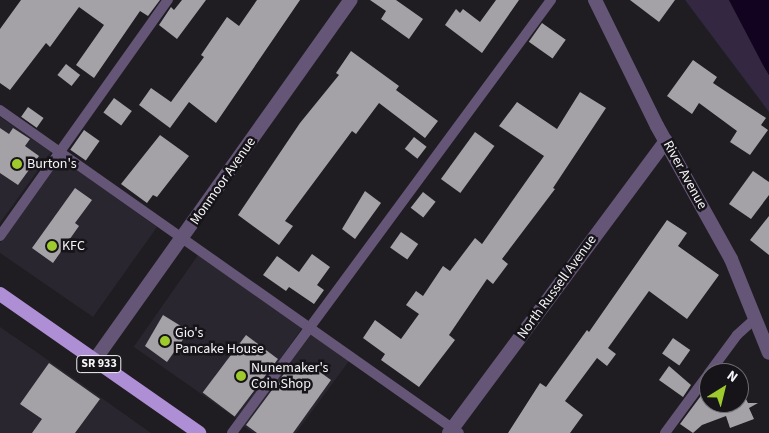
<!DOCTYPE html>
<html>
<head>
<meta charset="utf-8">
<style>
	body { margin:0 }
	#map { position:relative; width:769px; height:433px; overflow:hidden; background:#1f1d21; font-family:"Source Sans 3",sans-serif }
	div>[style] { position:absolute }
	.built>* { inset:0; background:#2a262f; transform-origin:0 0 }
	.green>* { inset:0; background:#332741 }
	.water>* { inset:0; background:#120321 }
	.building>* { inset:0; background:#a4a2a7; transform-origin:0 0 }
	.service>* { height:10px; margin:-5px; padding:0 5px; transform-origin:5px; border-radius:5px; background:#655678 }
	.minor>* { height:14px; margin:-7px; padding:0 7px; transform-origin:7px; border-radius:7px; background:#655678 }
	.primary>* { height:14px; margin:-7px; padding:0 7px; transform-origin:7px; border-radius:7px; background:#ae8ed5 }
	.dots>* { width:14px; height:14px; translate:-50% -50%; box-sizing:border-box; border:2px solid #161418; border-radius:50% }
	span { translate:-50% -50%; white-space:nowrap; text-align:center; line-height:1.15; -webkit-text-stroke:5px #161418; paint-order:stroke }
	.shield-label span { padding:1px 4px; background:#161418; border:1px solid; border-radius:4px; -webkit-text-stroke-width:0 }
	.shield-label { font-size:12px; color:#f5f4f7; font-weight:700 }
	.poi-label { font-size:14px; color:#f5f4f7 }
	.left { translate:0 -50%; text-align:left }
	.street-label { font-size:14px; color:#f5f4f7 }
	.north { position:absolute; left:699px; top:363px; width:50px; height:50px; box-sizing:border-box; background:#161418; border:1px solid #6f6e71; border-radius:50%; rotate:36deg; font-size:14px; font-weight:700; line-height:20px; text-align:center; color:#f5f4f7 }
	.north::after { content:''; display:block; margin:auto; width:18px; height:22px; background:#9fca2d; clip-path:polygon(50% 0,100% 100%,50% 72%,0 100%) }
</style>
</head>
<body>
<div id="map">
	<div class="built">
		<i style="clip-path:polygon(0 117px,51px 152px,0 223px)"></i>
		<i style="clip-path:polygon(60px 158px,157px 227px,93px 317px,0 253px,0 243px)"></i>
		<i style="left:198px;top:255px;width:127px;height:112px;rotate:35deg"></i>
		<i style="clip-path:polygon(0 327px,38px 353px,151px 433px,0 433px)"></i>
		<i style="clip-path:polygon(310px 333px,349px 361px,296px 433px,253px 433px,242px 425px)"></i>
	</div>
	<div class="green">
		<i style="clip-path:polygon(685px 0,729px 0,769px 75px,769px 112px)"></i>
	</div>
	<div class="water">
		<i style="clip-path:polygon(729px 0,769px 0,769px 75px,763px 65px)"></i>
	</div>
	<div class="building">
		<i style="clip-path:polygon(21px 0,160px 0,148px 16px,140px 11px,94px 78px,76px 65px,104px 25px,79px 7px,50px 47px,46px 43px,10px 90px,0 83px,0 29px)"></i>
		<i style="clip-path:polygon(182px 0,206px 0,177px 39px,159px 25px,171px 7px,174px 10px)"></i>
		<i style="clip-path:polygon(257px 0,300px 0,216px 123px,189px 102px,170px 128px,139px 105px,151px 88px,171px 102px,204px 57px,201px 55px,227px 17px,239px 26px)"></i>
		<i style="clip-path:polygon(370px 0,396px 0,423px 19px,409px 39px,381px 19px,386px 11px)"></i>
		<i style="clip-path:polygon(496px 0,519px 0,482px 53px,445px 25px,456px 9px,460px 13px,463px 9px,480px 22px)"></i>
		<i style="clip-path:polygon(630px 0,675px 0,659px 22px)"></i>
		<i style="left:542px;top:23px;width:29px;height:23px;rotate:35deg"></i>
		<i style="clip-path:polygon(351px 51px,399px 86px,396px 90px,438px 121px,425px 138px,379px 103px,356px 134px,352px 131px,285px 221px,293px 226px,279px 245px,238px 215px,300px 123px,339px 75px,336px 73px)"></i>
		<i style="clip-path:polygon(693px 60px,717px 77px,713px 83px,766px 118px,761px 125px,768px 130px,750px 155px,730px 142px,737px 131px,699px 103px,692px 114px,667px 96px)"></i>
		<i style="left:66px;top:64px;width:18px;height:14px;rotate:38deg"></i>
		<i style="clip-path:polygon(580px 92px,606px 108px,553px 188px,555px 189px,502px 259px,508px 264px,493px 284px,487px 279px,449px 335px,455px 340px,419px 387px,381px 360px,385px 354px,363px 338px,375px 320px,401px 339px,419px 314px,406px 305px,416px 291px,423px 296px,443px 266px,450px 271px,475px 238px,482px 244px,544px 156px,499px 126px,517px 102px,557px 129px)"></i>
		<i style="left:114px;top:98px;width:22px;height:18px;rotate:36deg"></i>
		<i style="left:28px;top:107px;width:19px;height:12px;rotate:35deg"></i>
		<i style="clip-path:polygon(0 128px,9px 134px,13px 128px,30px 139px,25px 146px,39px 156px,18px 185px,0 173px)"></i>
		<i style="left:84px;top:130px;width:19px;height:24px;rotate:35deg"></i>
		<i style="left:475px;top:132px;width:24px;height:58px;rotate:36deg"></i>
		<i style="clip-path:polygon(160px 135px,189px 156px,157px 197px,153px 195px,147px 203px,121px 184px)"></i>
		<i style="left:414px;top:137px;width:16px;height:15px;rotate:38deg"></i>
		<i style="clip-path:polygon(753px 171px,769px 182px,769px 195px,751px 219px,729px 204px)"></i>
		<i style="clip-path:polygon(75px 188px,92px 200px,75px 223px,79px 226px,53px 263px,32px 248px)"></i>
		<i style="clip-path:polygon(365px 191px,381px 203px,355px 239px,342px 229px)"></i>
		<i style="left:423px;top:192px;width:16px;height:20px;rotate:38deg"></i>
		<i style="clip-path:polygon(769px 216px,769px 255px,750px 240px)"></i>
		<i style="clip-path:polygon(667px 220px,687px 233px,678px 246px,719px 275px,687px 319px,649px 291px,608px 348px,616px 354px,607px 366px,597px 358px,565px 401px,583px 415px,570px 433px,508px 433px,540px 383px,546px 387px,587px 330px,589px 332px)"></i>
		<i style="left:401px;top:232px;width:21px;height:19px;rotate:35deg"></i>
		<i style="clip-path:polygon(312px 254px,330px 267px,317px 285px,324px 290px,314px 304px,289px 287px,286px 291px,263px 275px,277px 256px,299px 272px)"></i>
		<i style="clip-path:polygon(163px 315px,189px 331px,167px 362px,145px 346px)"></i>
		<i style="left:246px;top:335px;width:40px;height:72px;rotate:37deg"></i>
		<i style="left:673px;top:338px;width:21px;height:19px;rotate:35deg"></i>
		<i style="clip-path:polygon(49px 363px,100px 399px,75px 433px,32px 433px,42px 419px,20px 404px)"></i>
		<i style="clip-path:polygon(292px 363px,308px 375px,313px 367px,331px 380px,293px 433px,257px 433px,246px 425px)"></i>
		<i style="clip-path:polygon(669px 366px,691px 385px,683px 397px,659px 380px)"></i>
		<i style="clip-path:polygon(703px 393px,709px 398px,709px 403px,739px 403px,739px 399px,745px 397px,748px 403px,758px 403px,749px 408px,754px 419px,730px 428px,726px 416px,702px 425px,693px 433px,680px 424px)"></i>
	</div>
	<div class="service">
		<i style="left:0;top:110px;width:561px;rotate:35.13deg"></i>
		<i style="left:0;top:236px;width:290px;rotate:-54.6deg"></i>
		<i style="left:709px;top:373px;width:47px;rotate:-53.6deg"></i>
		<i style="left:737px;top:335px;width:25px;rotate:-42deg"></i>
		<i style="left:232px;top:433px;width:538px;rotate:-53.62deg"></i>
		<i style="left:665px;top:433px;width:74px;rotate:-53.7deg"></i>
	</div>
	<div class="minor">
		<i style="left:595px;top:0;width:140px;rotate:63.8deg"></i>
		<i style="left:657px;top:126px;width:152px;rotate:60.9deg"></i>
		<i style="left:731px;top:259px;width:101px;rotate:68deg"></i>
		<i style="left:94px;top:361px;width:443px;rotate:-54.6deg"></i>
		<i style="left:449px;top:433px;width:364px;rotate:-53.4deg"></i>
	</div>
	<div class="primary">
		<i style="left:0;top:294px;width:243px;rotate:34.9deg"></i>
	</div>
	<div class="dots">
		<i style="left:17px;top:164px;background:#9fca2d"></i>
		<i style="left:52px;top:246px;background:#9fca2d"></i>
		<i style="left:165px;top:341px;background:#9fca2d"></i>
		<i style="left:241px;top:376px;background:#9fca2d"></i>
	</div>
	<div class="shield-label">
		<span style="left:99px;top:364px">SR 933</span>
	</div>
	<div class="poi-label">
		<span class="left" style="left:27px;top:164px">Burton's</span>
		<span class="left" style="left:62px;top:246px">KFC</span>
		<span class="left" style="left:175px;top:341px">Gio's<br>Pancake House</span>
		<span class="left" style="left:251px;top:376px">Nunemaker's<br>Coin Shop</span>
	</div>
	<div class="street-label">
		<span style="left:685px;top:175px;rotate:61deg">River Avenue</span>
		<span style="left:223px;top:181px;rotate:-55deg">Monmoor Avenue</span>
		<span style="left:557px;top:287px;rotate:-54deg">North Russell Avenue</span>
	</div>
	<div class="north">N</div>
</div>
</body>
</html>
